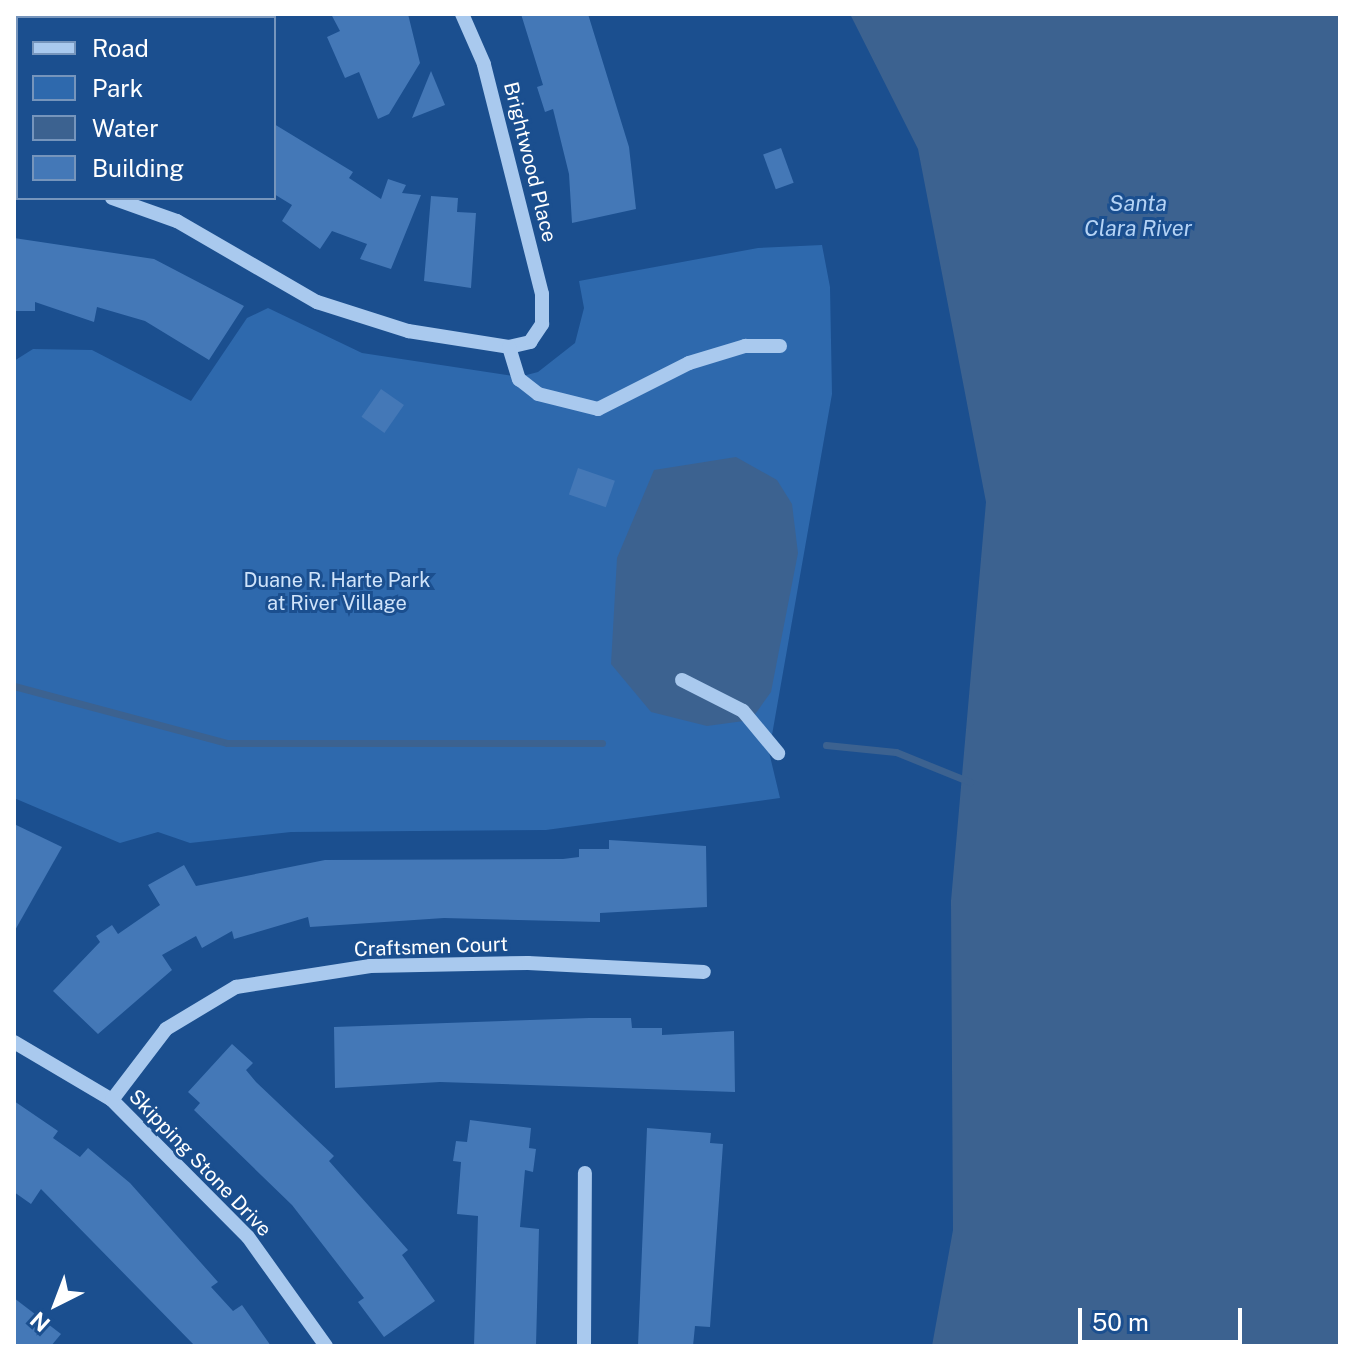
<!DOCTYPE html>
<html>
<head>
<meta charset="utf-8">
<style>
	body { margin:0 }
	#map { position:relative; width:1354px; height:1360px; overflow:hidden; background:#1b4f8f; font-family:"Public Sans",sans-serif }
	div>[style] { position:absolute }
	.green>* { inset:0; background:#2e69ad }
	.water>* { inset:0; background:#3c6290 }
	.stream>* { height:7px; margin:-3.5px; padding:0 3.5px; transform-origin:3.5px; border-radius:3.5px; background:#3c6290 }
	.building>* { inset:0; background:#4478b7; transform-origin:0 0 }
	.minor>* { height:14px; margin:-7px; padding:0 7px; transform-origin:7px; border-radius:7px; background:#a9c9ee }
	span { translate:-50% -50%; white-space:nowrap; text-align:center; line-height:1.15; -webkit-text-stroke:6px #1b4f8f; paint-order:stroke }
	.street-label { font-size:20px; color:#fff }
	.park-label { font-size:20px; color:#cfe3fa }
	.water-label { font-size:22px; color:#b5d3f5; font-style:italic }
	.frame { position:absolute; inset:0; border:16px solid #fff; pointer-events:none }
	.legend { position:absolute; left:16px; top:16px; width:260px; height:184px; box-sizing:border-box; background:#1b4f8f; border:2px solid #7695bc; margin:0; padding:10px 14px; list-style:none; font-size:24px; color:#fff }
	.legend li { display:flex; align-items:center; gap:16px; height:40px }
	.legend b { width:40px; border:2px solid #7695bc }
	.north { position:absolute; left:16px; top:1264px; width:80px; height:80px; -webkit-text-stroke:6px #1b4f8f; paint-order:stroke; rotate:222deg; font-size:22px; font-weight:700; line-height:32px; text-align:center; color:#fff }
	.north::after { content:''; display:block; margin:auto; width:28px; height:36px; background:#fff; clip-path:polygon(50% 0,100% 100%,50% 72%,0 100%) }
	.scale { position:absolute; left:1078px; top:1308px; width:164px; height:36px; box-sizing:border-box; border:4px solid #fff; border-top:0; padding-left:10px; font-size:24px; line-height:28px; white-space:nowrap; color:#fff; -webkit-text-stroke:6px #1b4f8f; paint-order:stroke }
</style>
</head>
<body>
<div id="map">
	<div class="green">
		<i style="clip-path:polygon(822px 245px,830px 287px,832px 394px,769px 752px,780px 798px,546px 830px,291px 832px,190px 843px,158px 832px,120px 843px,14px 798px,14px 361px,33px 349px,92px 350px,191px 401px,247px 318px,268px 308px,362px 353px,519px 377px,538px 372px,575px 343px,584px 308px,579px 281px,758px 248px)"></i>
	</div>
	<div class="water">
		<i style="clip-path:polygon(850px 14px,1340px 14px,1340px 1346px,932px 1346px,953px 1230px,951px 901px,986px 502px,918px 149px)"></i>
		<i style="clip-path:polygon(736px 457px,777px 480px,792px 504px,798px 553px,771px 692px,751px 720px,707px 726px,651px 712px,611px 664px,617px 558px,654px 470px)"></i>
	</div>
	<div class="stream">
		<i style="left:14px;top:686px;width:220px;rotate:15deg"></i>
		<i style="left:227px;top:743px;width:375px"></i>
		<i style="left:826px;top:745px;width:70px;rotate:5.7deg"></i>
		<i style="left:896px;top:752px;width:80px;rotate:22.1deg"></i>
	</div>
	<div class="building">
		<i style="clip-path:polygon(331px 14px,408px 14px,420px 63px,389px 114px,378px 119px,359px 72px,345px 78px,327px 37px,340px 31px)"></i>
		<i style="clip-path:polygon(521px 14px,588px 14px,629px 147px,636px 209px,572px 223px,569px 174px,553px 109px,545px 112px,537px 87px,543px 85px)"></i>
		<i style="clip-path:polygon(431px 71px,445px 105px,412px 118px)"></i>
		<i style="clip-path:polygon(274px 124px,353px 172px,349px 178px,381px 199px,388px 179px,406px 185px,402px 193px,421px 195px,391px 269px,360px 259px,367px 244px,332px 231px,320px 249px,282px 221px,292px 205px,274px 194px)"></i>
		<i style="left:781px;top:148px;width:37px;height:19px;rotate:70deg"></i>
		<i style="clip-path:polygon(431px 196px,458px 198px,457px 212px,476px 213px,471px 288px,424px 281px)"></i>
		<i style="clip-path:polygon(14px 238px,154px 259px,244px 306px,209px 360px,145px 321px,97px 307px,94px 322px,35px 302px,35px 311px,14px 311px)"></i>
		<i style="left:381px;top:389px;width:28px;height:34px;rotate:35deg"></i>
		<i style="left:578px;top:468px;width:39px;height:28px;rotate:19deg"></i>
		<i style="clip-path:polygon(14px 824px,62px 847px,14px 932px)"></i>
		<i style="clip-path:polygon(609px 840px,706px 846px,707px 907px,600px 913px,600px 922px,444px 918px,310px 927px,308px 917px,234px 939px,232px 931px,202px 948px,196px 936px,162px 955px,172px 970px,98px 1034px,53px 991px,100px 942px,96px 936px,112px 925px,118px 934px,160px 905px,148px 885px,184px 865px,196px 886px,325px 860px,563px 859px,579px 857px,579px 849px,609px 849px)"></i>
		<i style="clip-path:polygon(589px 1018px,631px 1018px,632px 1028px,662px 1028px,662px 1035px,734px 1031px,735px 1092px,440px 1082px,335px 1088px,334px 1027px)"></i>
		<i style="clip-path:polygon(232px 1044px,253px 1063px,246px 1070px,256px 1082px,334px 1156px,329px 1161px,408px 1250px,402px 1255px,435px 1301px,384px 1337px,358px 1302px,364px 1298px,292px 1205px,194px 1110px,200px 1103px,188px 1092px)"></i>
		<i style="clip-path:polygon(14px 1101px,58px 1131px,53px 1138px,80px 1157px,88px 1148px,130px 1183px,218px 1282px,211px 1287px,233px 1311px,242px 1305px,271px 1346px,195px 1346px,41px 1189px,31px 1204px,14px 1192px)"></i>
		<i style="clip-path:polygon(470px 1120px,531px 1128px,529px 1148px,536px 1149px,533px 1172px,525px 1170px,520px 1227px,539px 1229px,536px 1346px,474px 1346px,478px 1216px,457px 1214px,461px 1162px,453px 1161px,456px 1141px,467px 1142px)"></i>
		<i style="clip-path:polygon(647px 1128px,711px 1133px,710px 1143px,723px 1144px,710px 1327px,695px 1326px,693px 1346px,638px 1346px)"></i>
		<i style="clip-path:polygon(14px 1298px,61px 1334px,51px 1346px,14px 1346px)"></i>
	</div>
	<div class="minor">
		<i style="left:67px;top:14px;width:4px;rotate:76deg"></i>
		<i style="left:14px;top:186px;width:4px"></i>
		<i style="left:112px;top:198px;width:69px;rotate:19.5deg"></i>
		<i style="left:177px;top:221px;width:162px;rotate:30.1deg"></i>
		<i style="left:317px;top:302px;width:96px;rotate:17.7deg"></i>
		<i style="left:408px;top:331px;width:102px;rotate:9deg"></i>
		<i style="left:509px;top:347px;width:22px;rotate:-13deg"></i>
		<i style="left:530px;top:342px;width:22px;rotate:-56deg"></i>
		<i style="left:542px;top:324px;width:30px;rotate:-90deg"></i>
		<i style="left:542px;top:294px;width:237px;rotate:-104.2deg"></i>
		<i style="left:484px;top:64px;width:55px;rotate:-113.7deg"></i>
		<i style="left:509px;top:347px;width:34px;rotate:73deg"></i>
		<i style="left:519px;top:379px;width:24px;rotate:38deg"></i>
		<i style="left:538px;top:394px;width:62px;rotate:14deg"></i>
		<i style="left:598px;top:409px;width:102px;rotate:-26.8deg"></i>
		<i style="left:689px;top:363px;width:59px;rotate:-16.9deg"></i>
		<i style="left:745px;top:346px;width:35px"></i>
		<i style="left:682px;top:680px;width:68px;rotate:26.9deg"></i>
		<i style="left:743px;top:711px;width:55px;rotate:50.2deg"></i>
		<i style="left:14px;top:1042px;width:114px;rotate:30.6deg"></i>
		<i style="left:112px;top:1100px;width:193px;rotate:45.2deg"></i>
		<i style="left:248px;top:1237px;width:134px;rotate:54.4deg"></i>
		<i style="left:112px;top:1100px;width:89px;rotate:-52.7deg"></i>
		<i style="left:166px;top:1029px;width:82px;rotate:-31deg"></i>
		<i style="left:236px;top:987px;width:136px;rotate:-8.9deg"></i>
		<i style="left:370px;top:966px;width:158px;rotate:-1.1deg"></i>
		<i style="left:528px;top:963px;width:176px;rotate:2.9deg"></i>
		<i style="left:584px;top:1346px;width:173px;rotate:-89.7deg"></i>
	</div>
	<div class="street-label">
		<span style="left:530px;top:162px;rotate:76deg">Brightwood Place</span>
		<span style="left:431px;top:947px;rotate:-2deg">Craftsmen Court</span>
		<span style="left:200px;top:1163px;rotate:46deg">Skipping Stone Drive</span>
	</div>
	<div class="park-label">
		<span style="left:337px;top:592px">Duane R. Harte Park<br>at River Village</span>
	</div>
	<div class="water-label">
		<span style="left:1138px;top:216px">Santa<br>Clara River</span>
	</div>
	<div class="frame"></div>
	<ul class="legend">
	<li><b style="height:10px;background:#a9c9ee"></b>Road</li>
	<li><b style="height:22px;background:#2e69ad"></b>Park</li>
	<li><b style="height:22px;background:#3c6290"></b>Water</li>
	<li><b style="height:22px;background:#4478b7"></b>Building</li>
	</ul>
	<div class="north">N</div>
	<div class="scale">50 m</div>
</div>
</body>
</html>
